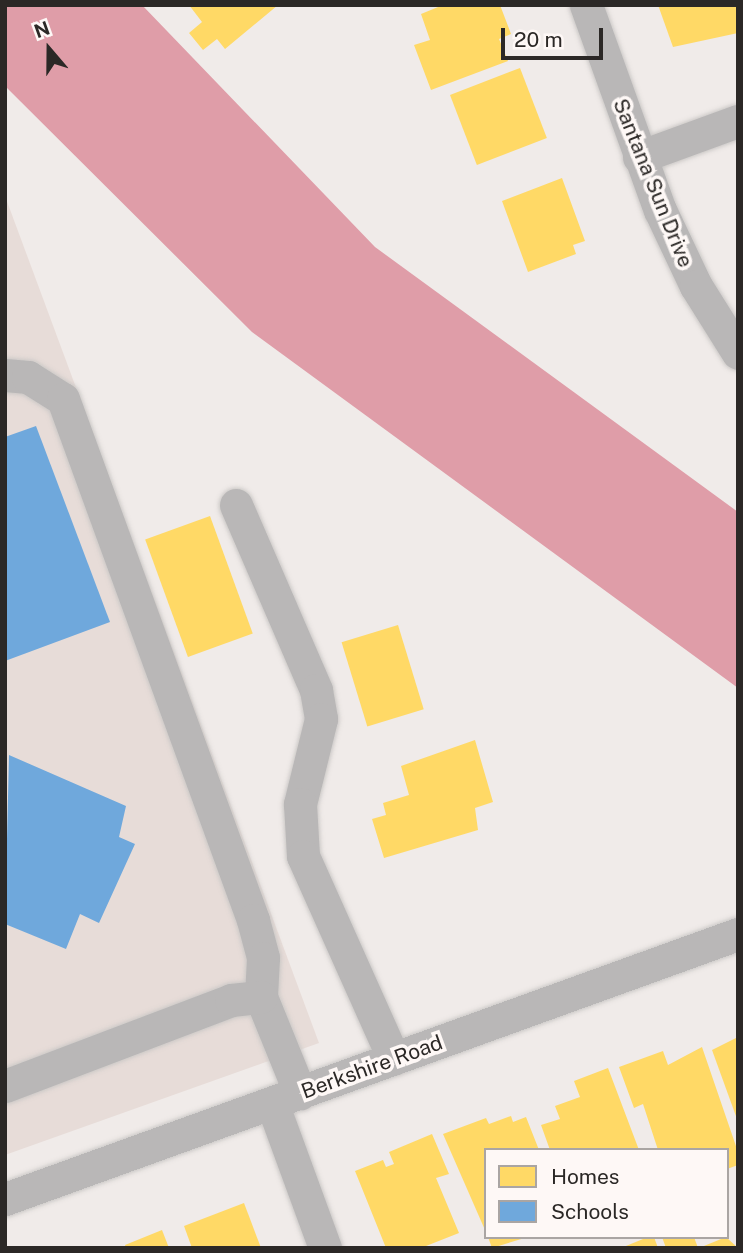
<!DOCTYPE html>
<html>
<head>
<meta charset="utf-8">
<style>
	body { margin:0 }
	#map { position:relative; width:743px; height:1253px; overflow:hidden; background:#f0ebe9; font-family:"Public Sans",sans-serif }
	div>[style] { position:absolute }
	.built>* { inset:0; background:#e7dcd8 }
	.water>* { inset:0; background:#df9da8 }
	.homes>* { inset:0; background:#ffd966; transform-origin:0 0 }
	.schools>* { inset:0; background:#6fa8dc }
	.roads { filter:drop-shadow(0 0 2px #ccc9c7) drop-shadow(0 0 2px #ccc9c7) }
	.minor>* { height:33px; margin:-16.5px; padding:0 16.5px; transform-origin:16.5px; border-radius:16.5px; background:#b9b7b7 }
	span { translate:-50% -50%; white-space:nowrap; text-align:center; line-height:1.15; -webkit-text-stroke:7px #fef8f6; paint-order:stroke }
	.street-label { font-size:21px; color:#2b2826 }
	.frame { position:absolute; inset:0; border:7px solid #2b2826; pointer-events:none }
	.legend { position:absolute; left:484px; top:1148px; width:245px; height:91px; box-sizing:border-box; background:#fef8f6; border:2px solid #aaa5a3; margin:0; padding:9px 12px; list-style:none; font-size:21px; color:#2b2826 }
	.legend li { display:flex; align-items:center; gap:14px; height:35px }
	.legend b { width:35px; border:2px solid #aaa5a3 }
	.north { position:absolute; left:14px; top:14px; width:70px; height:70px; -webkit-text-stroke:5px #fef8f6; paint-order:stroke; rotate:340deg; font-size:19px; font-weight:700; line-height:28px; text-align:center; color:#2b2826 }
	.north::after { content:''; display:block; margin:auto; width:24px; height:32px; background:#2b2826; clip-path:polygon(50% 0,100% 100%,50% 72%,0 100%) }
	.scale { position:absolute; left:501px; top:28px; width:102px; height:32px; box-sizing:border-box; border:4px solid #2b2826; border-top:0; padding-left:9px; font-size:21px; line-height:24px; white-space:nowrap; color:#2b2826; -webkit-text-stroke:5px #fef8f6; paint-order:stroke }
</style>
</head>
<body>
<div id="map">
	<div class="built">
		<i style="clip-path:polygon(5px 196px,319px 1043px,5px 1155px)"></i>
	</div>
	<div class="water">
		<i style="clip-path:polygon(5px 5px,142px 5px,375px 247px,738px 512px,738px 688px,252px 332px,5px 86px)"></i>
	</div>
	<div class="homes">
		<i style="clip-path:polygon(189px 5px,278px 5px,225px 49px,217px 39px,203px 50px,189px 33px,202px 22px)"></i>
		<i style="clip-path:polygon(443px 5px,500px 5px,511px 34px,499px 39px,508px 61px,431px 90px,414px 45px,430px 40px,421px 14px)"></i>
		<i style="clip-path:polygon(658px 5px,738px 5px,738px 33px,673px 47px)"></i>
		<i style="left:520px;top:68px;width:75px;height:75px;rotate:69deg"></i>
		<i style="clip-path:polygon(562px 178px,585px 241px,573px 245px,576px 254px,528px 272px,502px 201px)"></i>
		<i style="left:210px;top:516px;width:125px;height:69px;rotate:70deg"></i>
		<i style="left:398px;top:625px;width:88px;height:59px;rotate:73deg"></i>
		<i style="clip-path:polygon(475px 740px,493px 802px,475px 808px,478px 830px,384px 858px,372px 819px,386px 815px,383px 803px,409px 795px,401px 766px)"></i>
		<i style="clip-path:polygon(738px 1037px,738px 1119px,737px 1119px,712px 1050px)"></i>
		<i style="clip-path:polygon(702px 1047px,738px 1152px,738px 1165px,727px 1169px,727px 1150px,658px 1150px,643px 1104px,634px 1108px,619px 1067px,663px 1051px,668px 1065px)"></i>
		<i style="clip-path:polygon(608px 1068px,639px 1150px,550px 1150px,541px 1125px,560px 1119px,555px 1106px,580px 1097px,574px 1081px)"></i>
		<i style="clip-path:polygon(511px 1116px,513px 1122px,526px 1117px,539px 1150px,486px 1150px,485px 1230px,443px 1134px,486px 1118px,489px 1124px)"></i>
		<i style="clip-path:polygon(432px 1134px,449px 1174px,436px 1178px,459px 1233px,421px 1248px,386px 1248px,355px 1171px,383px 1160px,386px 1167px,394px 1164px,389px 1152px)"></i>
		<i style="clip-path:polygon(244px 1203px,261px 1248px,192px 1248px,184px 1226px)"></i>
		<i style="clip-path:polygon(162px 1230px,169px 1248px,126px 1248px,125px 1245px)"></i>
		<i style="clip-path:polygon(488px 1237px,528px 1237px,492px 1248px)"></i>
		<i style="clip-path:polygon(654px 1237px,658px 1248px,621px 1248px,648px 1237px)"></i>
		<i style="clip-path:polygon(662px 1237px,694px 1237px,698px 1248px,666px 1248px)"></i>
		<i style="clip-path:polygon(726px 1237px,738px 1248px,699px 1248px)"></i>
	</div>
	<div class="schools">
		<i style="clip-path:polygon(36px 426px,110px 622px,5px 661px,5px 437px)"></i>
		<i style="clip-path:polygon(9px 755px,126px 806px,119px 837px,135px 844px,99px 923px,80px 914px,66px 949px,5px 924px)"></i>
	</div>
	<div class="roads">
		<div class="minor">
			<i style="left:586px;top:5px;width:218px;rotate:70.2deg"></i>
			<i style="left:660px;top:210px;width:84px;rotate:64.7deg"></i>
			<i style="left:696px;top:286px;width:79px;rotate:57.9deg"></i>
			<i style="left:639px;top:157px;width:105px;rotate:-20deg"></i>
			<i style="left:5px;top:375px;width:23px;rotate:5deg"></i>
			<i style="left:28px;top:377px;width:41px;rotate:32.2deg"></i>
			<i style="left:63px;top:399px;width:555px;rotate:69.96deg"></i>
			<i style="left:253px;top:920px;width:39px;rotate:75deg"></i>
			<i style="left:263px;top:958px;width:39px;rotate:93deg"></i>
			<i style="left:261px;top:997px;width:104px;rotate:67.9deg"></i>
			<i style="left:236px;top:505px;width:202px;rotate:66.6deg"></i>
			<i style="left:316px;top:690px;width:29px;rotate:80deg"></i>
			<i style="left:321px;top:719px;width:88px;rotate:103.9deg"></i>
			<i style="left:300px;top:804px;width:52px;rotate:86.7deg"></i>
			<i style="left:303px;top:856px;width:222px;rotate:65.9deg"></i>
			<i style="left:5px;top:1086px;width:242px;rotate:-20.8deg"></i>
			<i style="left:231px;top:1000px;width:30px;rotate:-6deg"></i>
			<i style="left:272px;top:1103px;width:154px;rotate:69.9deg"></i>
			<i style="left:5px;top:1199px;width:779px;rotate:-19.88deg"></i>
		</div>
	</div>
	<div class="street-label">
		<span style="left:653px;top:183px;rotate:68deg">Santana Sun Drive</span>
		<span style="left:372px;top:1067px;rotate:-20deg">Berkshire Road</span>
	</div>
	<div class="frame"></div>
	<ul class="legend">
	<li><b style="height:19px;background:#ffd966"></b>Homes</li>
	<li><b style="height:19px;background:#6fa8dc"></b>Schools</li>
	</ul>
	<div class="north">N</div>
	<div class="scale">20 m</div>
</div>
</body>
</html>
